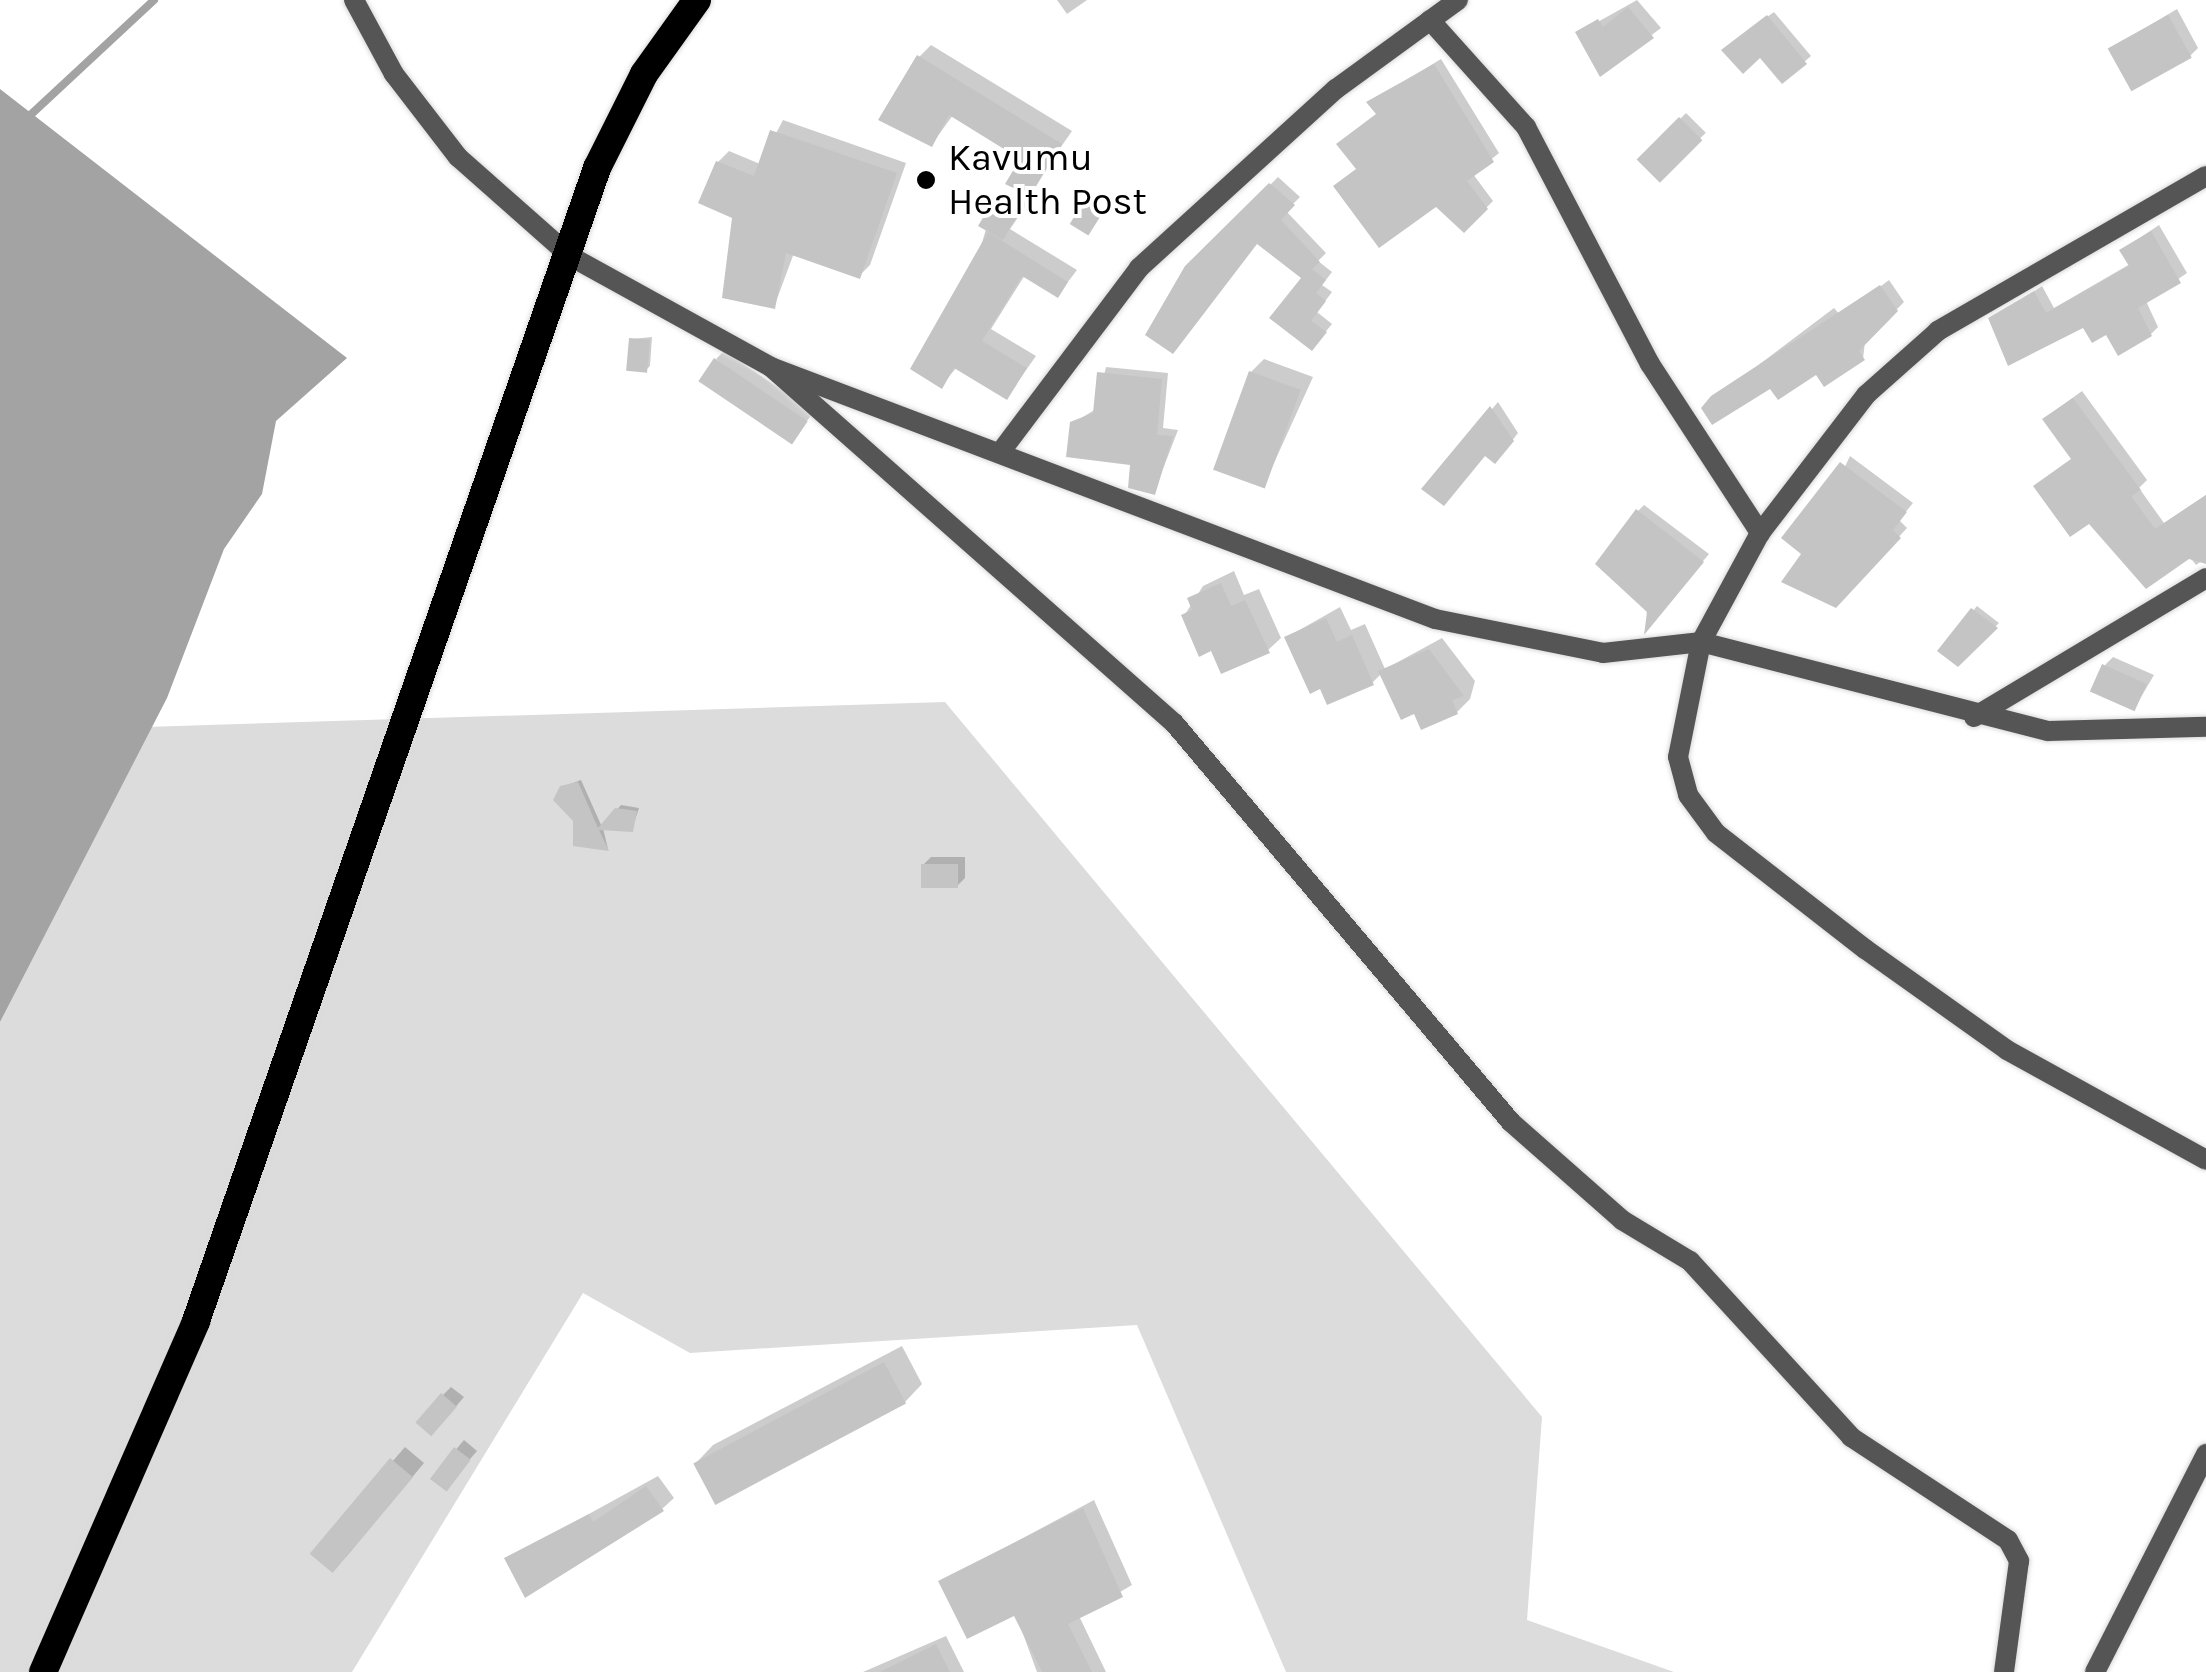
<!DOCTYPE html>
<html>
<head>
<meta charset="utf-8">
<style>
	body { margin:0 }
	#map { position:relative; width:2206px; height:1672px; overflow:hidden; background:#fff; font-family:Karla,sans-serif }
	div>[style] { position:absolute }
	.green>* { inset:0; background:#dcdcdc }
	.water>* { inset:0; background:#a3a3a3 }
	.shadow>* { inset:0; background:#0003; transform-origin:0 0 }
	.stream>* { height:8px; margin:-4px; padding:0 4px; transform-origin:4px; border-radius:4px; background:#a3a3a3 }
	.building>* { inset:0; background:#c4c4c4; transform-origin:0 0 }
	.roads { filter:drop-shadow(0 0 2px #dbdbdb) drop-shadow(0 0 2px #dbdbdb) }
	.minor>* { height:20px; margin:-10px; padding:0 10px; transform-origin:10px; border-radius:10px; background:#555 }
	.tertiary>* { height:20px; margin:-10px; padding:0 10px; transform-origin:10px; border-radius:10px; background:#555 }
	.trunk>* { height:28px; margin:-14px; padding:0 14px; transform-origin:14px; border-radius:14px; background:#000 }
	.dots>* { width:28px; height:28px; translate:-50% -50%; box-sizing:border-box; border:5px solid #fff; border-radius:50% }
	span { translate:-50% -50%; white-space:nowrap; text-align:center; line-height:1.15; -webkit-text-stroke:8px #fff; paint-order:stroke }
	.poi-label { font-size:38px; color:#000 }
	.left { translate:0 -50%; text-align:left }
</style>
</head>
<body>
<div id="map">
	<div class="green">
		<i style="clip-path:polygon(945px 702px,1542px 1417px,1527px 1620px,1674px 1672px,1286px 1672px,1137px 1325px,690px 1353px,583px 1293px,352px 1672px,0 1672px,0 1022px,145px 727px)"></i>
	</div>
	<div class="water">
		<i style="clip-path:polygon(0 89px,347px 358px,276px 421px,262px 494px,224px 549px,167px 698px,0 1022px)"></i>
	</div>
	<div class="shadow">
		<i style="clip-path:polygon(1057px 0,1087px 0,1067px 14px)"></i>
		<i style="clip-path:polygon(1637px 0,1661px 28px,1601px 73px,1578px 33px)"></i>
		<i style="clip-path:polygon(2177px 9px,2198px 48px,2190px 56px,2110px 49px)"></i>
		<i style="clip-path:polygon(1774px 12px,1811px 56px,1782px 81px,1761px 54px,1730px 44px)"></i>
		<i style="clip-path:polygon(931px 45px,1072px 131px,1029px 193px,1024px 158px,953px 115px,932px 144px,919px 57px)"></i>
		<i style="clip-path:polygon(1441px 59px,1499px 153px,1473px 174px,1493px 201px,1464px 230px,1437px 204px,1358px 168px,1378px 113px,1370px 102px)"></i>
		<i style="left:1686px;top:113px;width:28px;height:64px;rotate:45deg"></i>
		<i style="clip-path:polygon(783px 120px,906px 163px,870px 265px,859px 276px,794px 253px,774px 307px,735px 216px,702px 202px,718px 162px,729px 151px,760px 164px)"></i>
		<i style="clip-path:polygon(1278px 177px,1300px 197px,1286px 211px,1326px 253px,1318px 261px,1332px 272px,1322px 285px,1332px 292px,1317px 312px,1332px 324px,1312px 348px,1304px 278px,1257px 241px,1180px 344px,1187px 267px)"></i>
		<i style="clip-path:polygon(1006px 195px,1028px 203px,1010px 229px,1077px 270px,1058px 295px,1025px 275px,991px 329px,1036px 356px,1007px 397px,957px 367px,941px 386px,992px 208px)"></i>
		<i style="clip-path:polygon(1089px 200px,1104px 209px,1091px 230px,1086px 203px)"></i>
		<i style="clip-path:polygon(2159px 225px,2187px 273px,2146px 301px,2158px 327px,2151px 334px,1991px 319px,2042px 286px,2054px 308px,2130px 264px,2122px 250px)"></i>
		<i style="clip-path:polygon(1889px 280px,1904px 302px,1865px 342px,1863px 359px,1712px 400px,1834px 308px,1841px 316px)"></i>
		<i style="clip-path:polygon(652px 337px,650px 366px,646px 370px,632px 339px)"></i>
		<i style="clip-path:polygon(724px 351px,814px 412px,799px 431px,716px 359px)"></i>
		<i style="clip-path:polygon(1264px 359px,1313px 377px,1264px 485px,1251px 372px)"></i>
		<i style="clip-path:polygon(1106px 367px,1168px 373px,1163px 428px,1178px 430px,1154px 492px,1133px 463px,1073px 423px,1096px 409px)"></i>
		<i style="clip-path:polygon(2082px 391px,2147px 480px,2139px 488px,2164px 523px,2206px 495px,2206px 558px,2196px 565px,2189px 556px,2147px 586px,2053px 412px)"></i>
		<i style="clip-path:polygon(1498px 402px,1518px 433px,1501px 455px,1485px 453px,1425px 488px)"></i>
		<i style="clip-path:polygon(1850px 456px,1913px 503px,1899px 520px,1907px 528px,1836px 605px,1804px 553px)"></i>
		<i style="clip-path:polygon(1644px 505px,1709px 554px,1648px 627px,1638px 511px)"></i>
		<i style="clip-path:polygon(1234px 571px,1244px 595px,1259px 589px,1281px 638px,1268px 650px,1212px 648px,1184px 616px,1203px 586px)"></i>
		<i style="clip-path:polygon(1977px 606px,1999px 623px,1958px 664px,1941px 650px)"></i>
		<i style="clip-path:polygon(1340px 607px,1351px 630px,1365px 624px,1385px 669px,1442px 638px,1475px 681px,1470px 699px,1457px 712px,1416px 711px,1382px 673px,1372px 683px,1287px 637px)"></i>
		<i style="clip-path:polygon(2113px 657px,2154px 675px,2134px 709px,2105px 665px)"></i>
		<i style="clip-path:polygon(581px 780px,602px 827px,621px 805px,639px 808px,632px 829px,603px 828px,608px 849px,575px 820px,562px 787px)"></i>
		<i style="clip-path:polygon(931px 857px,965px 857px,965px 878px,957px 886px,923px 865px)"></i>
		<i style="clip-path:polygon(902px 1346px,922px 1384px,905px 1402px,716px 1501px,696px 1463px,713px 1445px)"></i>
		<i style="clip-path:polygon(451px 1387px,464px 1397px,440px 1425px,443px 1395px)"></i>
		<i style="clip-path:polygon(464px 1440px,477px 1451px,452px 1480px,432px 1478px)"></i>
		<i style="clip-path:polygon(405px 1447px,424px 1463px,346px 1557px,313px 1553px)"></i>
		<i style="clip-path:polygon(658px 1476px,674px 1498px,662px 1509px,507px 1559px)"></i>
		<i style="clip-path:polygon(1094px 1500px,1132px 1585px,1079px 1616px,1106px 1672px,1037px 1672px,1015px 1612px,941px 1582px)"></i>
		<i style="clip-path:polygon(946px 1636px,964px 1672px,863px 1672px)"></i>
	</div>
	<div class="stream">
		<i style="left:25px;top:120px;width:176px;rotate:-42.9deg"></i>
	</div>
	<div class="building">
		<i style="clip-path:polygon(1628px 7px,1654px 38px,1600px 77px,1575px 32px,1598px 19px,1603px 27px)"></i>
		<i style="clip-path:polygon(1767px 15px,1807px 64px,1782px 84px,1760px 58px,1743px 74px,1721px 50px)"></i>
		<i style="left:2168px;top:15px;width:49px;height:69px;rotate:61deg"></i>
		<i style="clip-path:polygon(917px 55px,1062px 144px,1030px 196px,1005px 184px,1020px 159px,949px 115px,932px 147px,878px 120px)"></i>
		<i style="clip-path:polygon(1434px 64px,1494px 162px,1467px 181px,1488px 209px,1464px 233px,1436px 207px,1379px 248px,1333px 186px,1356px 169px,1336px 144px,1376px 114px,1366px 102px)"></i>
		<i style="left:1679px;top:117px;width:33px;height:60px;rotate:45deg"></i>
		<i style="clip-path:polygon(770px 130px,897px 173px,860px 279px,786px 253px,775px 309px,722px 298px,732px 218px,698px 203px,716px 161px,754px 176px)"></i>
		<i style="clip-path:polygon(1269px 183px,1295px 205px,1281px 220px,1320px 262px,1312px 269px,1326px 280px,1316px 293px,1326px 301px,1311px 321px,1327px 332px,1312px 351px,1269px 318px,1301px 278px,1257px 244px,1173px 354px,1145px 335px,1185px 266px)"></i>
		<i style="left:1084px;top:201px;width:22px;height:27px;rotate:32deg"></i>
		<i style="clip-path:polygon(990px 206px,1017px 216px,1003px 240px,978px 226px)"></i>
		<i style="clip-path:polygon(2151px 231px,2181px 283px,2138px 308px,2152px 336px,2118px 356px,2106px 335px,2092px 343px,2083px 328px,2008px 366px,1988px 318px,2034px 291px,2046px 313px,2129px 266px,2119px 250px)"></i>
		<i style="clip-path:polygon(988px 232px,1068px 282px,1058px 298px,1022px 276px,982px 341px,1027px 368px,1007px 400px,954px 368px,942px 389px,910px 369px)"></i>
		<i style="clip-path:polygon(1880px 285px,1898px 311px,1859px 351px,1865px 360px,1824px 387px,1816px 375px,1778px 400px,1770px 389px,1712px 425px,1701px 408px,1711px 396px)"></i>
		<i style="left:629px;top:338px;width:21px;height:33px;rotate:5deg"></i>
		<i style="left:714px;top:358px;width:113px;height:28px;rotate:34deg"></i>
		<i style="left:1249px;top:371px;width:55px;height:105px;rotate:20deg"></i>
		<i style="clip-path:polygon(1097px 372px,1162px 379px,1157px 435px,1173px 436px,1155px 495px,1128px 488px,1130px 465px,1066px 457px,1070px 422px,1093px 413px)"></i>
		<i style="clip-path:polygon(2073px 398px,2141px 490px,2131px 496px,2155px 529px,2206px 495px,2206px 564px,2189px 559px,2146px 589px,2089px 524px,2070px 537px,2033px 486px,2071px 459px,2042px 419px)"></i>
		<i style="clip-path:polygon(1490px 406px,1514px 441px,1495px 464px,1485px 456px,1444px 506px,1421px 489px)"></i>
		<i style="clip-path:polygon(1840px 462px,1907px 512px,1893px 530px,1901px 538px,1836px 608px,1781px 582px,1801px 554px,1781px 538px)"></i>
		<i style="clip-path:polygon(1636px 509px,1704px 562px,1644px 635px,1647px 612px,1595px 564px)"></i>
		<i style="clip-path:polygon(1221px 583px,1231px 606px,1245px 600px,1270px 653px,1221px 674px,1211px 651px,1199px 657px,1181px 615px,1192px 610px,1187px 598px)"></i>
		<i style="clip-path:polygon(1971px 608px,1998px 628px,1958px 667px,1937px 651px)"></i>
		<i style="clip-path:polygon(1326px 618px,1337px 642px,1352px 635px,1374px 685px,1327px 705px,1320px 689px,1310px 694px,1284px 637px)"></i>
		<i style="clip-path:polygon(1429px 649px,1464px 696px,1452px 700px,1458px 714px,1421px 730px,1414px 714px,1401px 720px,1378px 671px)"></i>
		<i style="left:2102px;top:664px;width:49px;height:30px;rotate:24deg"></i>
		<i style="clip-path:polygon(578px 782px,598px 828px,615px 808px,637px 811px,633px 832px,599px 830px,609px 851px,573px 846px,573px 821px,553px 800px,560px 786px)"></i>
		<i style="left:921px;top:864px;width:37px;height:24px"></i>
		<i style="left:884px;top:1362px;width:47px;height:216px;rotate:62deg"></i>
		<i style="left:441px;top:1393px;width:21px;height:39px;rotate:41deg"></i>
		<i style="left:454px;top:1447px;width:21px;height:40px;rotate:37deg"></i>
		<i style="left:390px;top:1458px;width:30px;height:125px;rotate:40deg"></i>
		<i style="clip-path:polygon(646px 1486px,664px 1511px,525px 1598px,504px 1558px,589px 1514px,593px 1522px)"></i>
		<i style="clip-path:polygon(1083px 1508px,1123px 1597px,1068px 1624px,1092px 1672px,1042px 1672px,1014px 1616px,967px 1639px,938px 1581px)"></i>
		<i style="clip-path:polygon(936px 1644px,950px 1672px,880px 1672px)"></i>
	</div>
	<div class="roads">
		<div class="minor">
			<i style="left:1430px;top:20px;width:144px;rotate:48.1deg"></i>
			<i style="left:1526px;top:127px;width:267px;rotate:62.4deg"></i>
			<i style="left:1650px;top:364px;width:202px;rotate:56.9deg"></i>
			<i style="left:2206px;top:176px;width:310px;rotate:150deg"></i>
			<i style="left:1938px;top:331px;width:96px;rotate:138.4deg"></i>
			<i style="left:1866px;top:395px;width:174px;rotate:127.5deg"></i>
			<i style="left:1760px;top:533px;width:124px;rotate:118.4deg"></i>
			<i style="left:1701px;top:642px;width:117px;rotate:101.3deg"></i>
			<i style="left:1678px;top:757px;width:39px;rotate:75deg"></i>
			<i style="left:1688px;top:795px;width:47px;rotate:53.6deg"></i>
			<i style="left:1716px;top:833px;width:189px;rotate:37.9deg"></i>
			<i style="left:1865px;top:949px;width:174px;rotate:35.4deg"></i>
			<i style="left:2007px;top:1050px;width:227px;rotate:28.9deg"></i>
			<i style="left:570px;top:256px;width:230px;rotate:28.9deg"></i>
			<i style="left:771px;top:367px;width:710px;rotate:20.78deg"></i>
			<i style="left:1435px;top:619px;width:171px;rotate:11.4deg"></i>
			<i style="left:1603px;top:653px;width:99px;rotate:-6.4deg"></i>
			<i style="left:1701px;top:642px;width:358px;rotate:14.4deg"></i>
			<i style="left:2048px;top:731px;width:158px;rotate:-1.5deg"></i>
			<i style="left:771px;top:367px;width:538px;rotate:41.46deg"></i>
			<i style="left:1174px;top:723px;width:522px;rotate:49.82deg"></i>
			<i style="left:1511px;top:1122px;width:148px;rotate:41.4deg"></i>
			<i style="left:1622px;top:1220px;width:79px;rotate:31.1deg"></i>
			<i style="left:1690px;top:1261px;width:239px;rotate:47.5deg"></i>
			<i style="left:1851px;top:1437px;width:188px;rotate:33.3deg"></i>
			<i style="left:2008px;top:1540px;width:24px;rotate:62deg"></i>
			<i style="left:2019px;top:1561px;width:112px;rotate:97.7deg"></i>
			<i style="left:1002px;top:450px;width:228px;rotate:-53deg"></i>
			<i style="left:1139px;top:268px;width:266px;rotate:-42.3deg"></i>
			<i style="left:1336px;top:89px;width:151px;rotate:-36.1deg"></i>
			<i style="left:1974px;top:717px;width:270px;rotate:-30.9deg"></i>
			<i style="left:2095px;top:1672px;width:245px;rotate:-63deg"></i>
		</div>
		<div class="tertiary">
			<i style="left:354px;top:0;width:84px;rotate:61.6deg"></i>
			<i style="left:394px;top:74px;width:105px;rotate:52.4deg"></i>
			<i style="left:458px;top:157px;width:149px;rotate:41.5deg"></i>
		</div>
		<div class="trunk">
			<i style="left:43px;top:1672px;width:383px;rotate:-66.4deg"></i>
			<i style="left:196px;top:1321px;width:1221px;rotate:-70.82deg"></i>
			<i style="left:597px;top:168px;width:105px;rotate:-63.4deg"></i>
			<i style="left:644px;top:74px;width:91px;rotate:-54.4deg"></i>
		</div>
	</div>
	<div class="dots">
		<i style="left:926px;top:180px;background:#000"></i>
	</div>
	<div class="poi-label">
		<span class="left" style="left:948px;top:180px">Kavumu<br>Health Post</span>
	</div>
</div>
</body>
</html>
